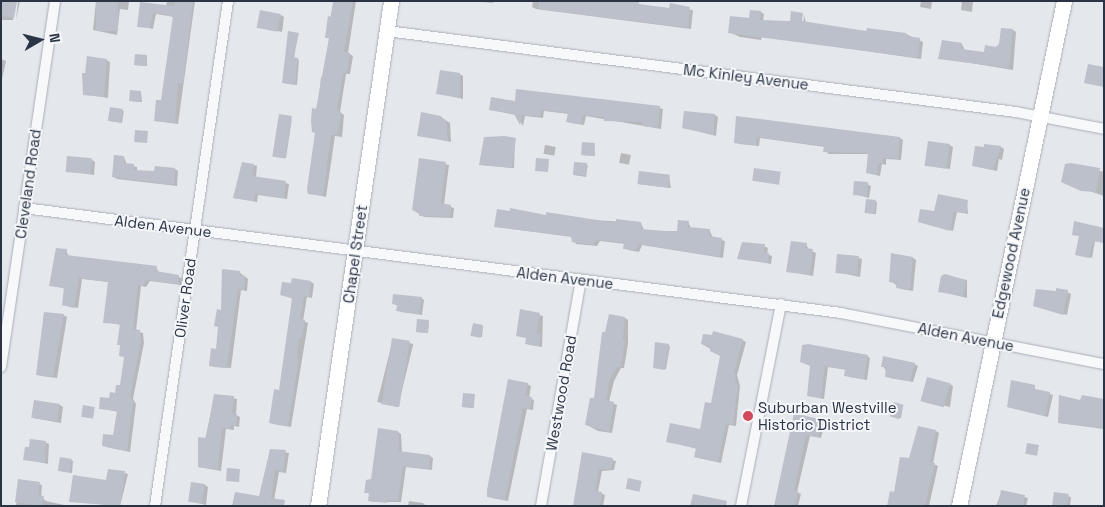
<!DOCTYPE html>
<html>
<head>
<meta charset="utf-8">
<style>
	body { margin:0 }
	#map { position:relative; width:1105px; height:507px; overflow:hidden; background:#e4e7ec; font-family:"Space Grotesk",sans-serif }
	div>[style] { position:absolute }
	.shadow>* { inset:0; background:#0003; transform-origin:0 0 }
	.building>* { inset:0; background:#bbc0ca; transform-origin:0 0 }
	.roads { filter:drop-shadow(0 0 1px #a9aeb7) drop-shadow(0 0 1px #a9aeb7) }
	.street>* { height:10px; margin:-5px; padding:0 5px; transform-origin:5px; border-radius:5px; background:#f7f8fa }
	.secondary>* { height:15px; margin:-7.5px; padding:0 7.5px; transform-origin:7.5px; border-radius:7.5px; background:#fff }
	.dots>* { width:14px; height:14px; translate:-50% -50%; box-sizing:border-box; border:2px solid #f4f6f9; border-radius:50% }
	span { translate:-50% -50%; white-space:nowrap; text-align:center; line-height:1.15; -webkit-text-stroke:4px #f4f6f9; paint-order:stroke }
	.street-label { font-size:15px; color:#2b3445 }
	.poi-label { font-size:15px; color:#2b3445 }
	.left { translate:0 -50%; text-align:left }
	.frame { position:absolute; inset:0; border:2px solid #2b3445; pointer-events:none }
	.north { position:absolute; left:15px; top:15px; width:50px; height:50px; -webkit-text-stroke:4px #f4f6f9; paint-order:stroke; rotate:82deg; font-size:14px; font-weight:700; line-height:20px; text-align:center; color:#2b3445 }
	.north::after { content:''; display:block; margin:auto; width:18px; height:22px; background:#2b3445; clip-path:polygon(50% 0,100% 100%,50% 72%,0 100%) }
</style>
</head>
<body>
<div id="map">
	<div class="shadow">
		<i style="clip-path:polygon(1px 1px,16px 1px,13px 20px,1px 20px)"></i>
		<i style="clip-path:polygon(18px 1px,20px 1px,16px 20px)"></i>
		<i style="clip-path:polygon(96px 1px,129px 1px,128px 10px,120px 9px,117px 35px,93px 30px)"></i>
		<i style="clip-path:polygon(167px 1px,195px 1px,178px 124px,155px 121px,163px 102px,174px 17px,156px 14px,153px 29px,139px 26px,141px 4px,166px 6px)"></i>
		<i style="clip-path:polygon(334px 1px,356px 1px,348px 53px,353px 56px,350px 74px,346px 74px,340px 112px,344px 115px,342px 137px,335px 136px,326px 197px,309px 193px,321px 77px,324px 78px,330px 39px,326px 37px)"></i>
		<i style="clip-path:polygon(469px 1px,493px 1px,493px 3px)"></i>
		<i style="clip-path:polygon(533px 1px,635px 1px,642px 6px,693px 10px,691px 29px,536px 9px,532px 7px)"></i>
		<i style="clip-path:polygon(921px 1px,932px 1px,931px 9px,920px 7px)"></i>
		<i style="clip-path:polygon(962px 1px,973px 1px,972px 12px,961px 10px)"></i>
		<i style="clip-path:polygon(761px 12px,764px 14px,763px 22px,803px 28px,804px 15px,806px 23px,867px 33px,906px 34px,923px 42px,921px 59px,762px 36px,761px 40px,740px 37px,729px 32px)"></i>
		<i style="clip-path:polygon(281px 15px,284px 17px,282px 32px,259px 27px)"></i>
		<i style="clip-path:polygon(1013px 30px,1016px 32px,1013px 70px,940px 58px,943px 42px,962px 44px,965px 51px,985px 53px,996px 48px)"></i>
		<i style="clip-path:polygon(298px 35px,294px 58px,299px 60px,297px 85px,285px 83px)"></i>
		<i style="clip-path:polygon(147px 56px,147px 66px,135px 65px)"></i>
		<i style="clip-path:polygon(1px 59px,6px 61px,1px 84px)"></i>
		<i style="clip-path:polygon(106px 60px,110px 62px,108px 98px,84px 94px)"></i>
		<i style="clip-path:polygon(460px 74px,463px 76px,463px 99px,438px 93px)"></i>
		<i style="clip-path:polygon(141px 92px,142px 102px,131px 101px)"></i>
		<i style="clip-path:polygon(516px 102px,660px 108px,663px 109px,661px 129px,586px 116px,584px 125px,571px 123px,568px 122px,569px 114px,544px 111px,543px 118px,525px 116px,523px 126px,516px 115px,491px 110px)"></i>
		<i style="left:111px;top:109px;width:13px;height:12px;rotate:9deg"></i>
		<i style="clip-path:polygon(422px 114px,441px 117px,450px 123px,451px 142px,418px 135px)"></i>
		<i style="clip-path:polygon(715px 115px,718px 117px,716px 136px,683px 127px)"></i>
		<i style="clip-path:polygon(737px 117px,900px 138px,903px 140px,901px 160px,886px 159px,886px 165px,882px 164px,880px 176px,867px 173px,869px 154px,828px 154px,825px 147px,760px 138px,759px 146px,739px 144px,735px 142px)"></i>
		<i style="clip-path:polygon(292px 118px,286px 158px,276px 157px)"></i>
		<i style="clip-path:polygon(515px 139px,514px 168px,481px 165px)"></i>
		<i style="clip-path:polygon(594px 144px,595px 156px,583px 155px)"></i>
		<i style="left:545px;top:145px;width:11px;height:9px;rotate:10deg"></i>
		<i style="clip-path:polygon(949px 145px,953px 147px,950px 169px,927px 165px)"></i>
		<i style="clip-path:polygon(1001px 147px,1004px 149px,1002px 160px,999px 159px,997px 171px,974px 166px)"></i>
		<i style="left:621px;top:153px;width:10px;height:10px;rotate:11deg"></i>
		<i style="clip-path:polygon(124px 157px,127px 165px,137px 167px,137px 171px,155px 172px,156px 167px,175px 169px,178px 171px,177px 186px,117px 179px,114px 177px)"></i>
		<i style="clip-path:polygon(420px 159px,449px 165px,444px 205px,454px 208px,453px 218px,424px 217px,413px 210px)"></i>
		<i style="clip-path:polygon(92px 160px,95px 162px,94px 175px,67px 171px)"></i>
		<i style="left:575px;top:163px;width:13px;height:12px;rotate:9deg"></i>
		<i style="clip-path:polygon(1071px 164px,1104px 172px,1104px 196px,1066px 183px)"></i>
		<i style="clip-path:polygon(254px 165px,257px 166px,256px 177px,289px 184px,287px 199px,258px 195px,257px 202px,234px 198px)"></i>
		<i style="clip-path:polygon(669px 176px,671px 188px,639px 184px)"></i>
		<i style="clip-path:polygon(867px 184px,871px 186px,869px 198px,854px 194px)"></i>
		<i style="clip-path:polygon(867px 200px,877px 202px,876px 214px,867px 213px)"></i>
		<i style="clip-path:polygon(967px 201px,968px 214px,957px 212px,953px 231px,922px 222px,935px 212px)"></i>
		<i style="clip-path:polygon(547px 217px,641px 223px,644px 230px,678px 233px,688px 222px,691px 228px,710px 231px,713px 238px,725px 241px,723px 258px,642px 245px,639px 252px,628px 250px,625px 244px,600px 241px,597px 246px,576px 244px,572px 237px,496px 227px)"></i>
		<i style="clip-path:polygon(1104px 229px,1104px 243px,1095px 241px,1092px 258px,1076px 254px,1080px 236px,1073px 234px)"></i>
		<i style="clip-path:polygon(806px 244px,809px 250px,816px 253px,813px 276px,788px 271px)"></i>
		<i style="clip-path:polygon(764px 246px,768px 248px,767px 254px,772px 256px,771px 264px,738px 258px)"></i>
		<i style="clip-path:polygon(66px 250px,69px 257px,156px 267px,159px 273px,182px 278px,181px 285px,150px 281px,146px 287px,141px 286px,136px 331px,143px 333px,144px 343px,133px 399px,136px 404px,130px 452px,106px 447px,115px 437px,118px 412px,100px 408px,121px 387px,125px 357px,120px 355px,121px 325px,105px 322px,109px 282px,82px 279px,78px 308px,63px 305px,66px 289px,50px 285px)"></i>
		<i style="clip-path:polygon(859px 258px,862px 259px,860px 277px,836px 272px)"></i>
		<i style="clip-path:polygon(913px 258px,916px 260px,913px 291px,901px 289px,891px 281px)"></i>
		<i style="clip-path:polygon(239px 272px,248px 279px,247px 291px,241px 290px,231px 368px,214px 367px,210px 365px,217px 350px,222px 311px)"></i>
		<i style="clip-path:polygon(942px 277px,967px 280px,967px 298px,939px 291px)"></i>
		<i style="clip-path:polygon(311px 282px,314px 284px,312px 298px,307px 297px,303px 321px,308px 323px,291px 427px,273px 424px,270px 422px,280px 391px,293px 299px,285px 296px,292px 284px)"></i>
		<i style="clip-path:polygon(1067px 292px,1071px 294px,1067px 315px,1035px 306px)"></i>
		<i style="clip-path:polygon(421px 298px,424px 300px,422px 315px,401px 312px,398px 306px,393px 303px)"></i>
		<i style="clip-path:polygon(521px 311px,543px 316px,542px 347px,530px 345px,527px 344px,527px 338px,517px 335px)"></i>
		<i style="clip-path:polygon(63px 315px,67px 317px,57px 378px,41px 376px,37px 374px)"></i>
		<i style="clip-path:polygon(625px 318px,628px 320px,628px 344px,624px 368px,621px 368px,614px 381px,609px 402px,617px 405px,612px 433px,598px 431px,587px 425px,595px 400px,606px 334px)"></i>
		<i style="clip-path:polygon(429px 322px,428px 333px,417px 332px)"></i>
		<i style="clip-path:polygon(483px 326px,482px 337px,473px 336px)"></i>
		<i style="left:393px;top:339px;width:21px;height:65px;rotate:14deg"></i>
		<i style="clip-path:polygon(742px 340px,746px 342px,737px 375px,740px 386px,736px 426px,729px 425px,721px 463px,699px 458px,695px 457px,697px 449px,667px 441px,701px 430px,712px 404px,721px 355px,702px 344px)"></i>
		<i style="clip-path:polygon(656px 343px,670px 346px,666px 369px,656px 368px)"></i>
		<i style="clip-path:polygon(867px 356px,870px 358px,867px 380px,849px 377px,847px 370px,828px 367px,824px 399px,809px 396px,812px 366px)"></i>
		<i style="clip-path:polygon(914px 364px,918px 366px,913px 382px,890px 378px,883px 366px)"></i>
		<i style="clip-path:polygon(1012px 382px,1053px 395px,1048px 417px,1008px 407px)"></i>
		<i style="clip-path:polygon(527px 384px,531px 386px,529px 398px,534px 400px,533px 410px,527px 409px,508px 501px,492px 498px,489px 496px)"></i>
		<i style="clip-path:polygon(950px 384px,953px 386px,950px 407px,924px 401px)"></i>
		<i style="clip-path:polygon(215px 395px,237px 399px,236px 415px,240px 417px,239px 427px,234px 426px,234px 430px,226px 429px,221px 471px,199px 467px)"></i>
		<i style="clip-path:polygon(474px 396px,474px 408px,463px 407px)"></i>
		<i style="clip-path:polygon(1104px 400px,1104px 429px,1059px 423px,1081px 401px)"></i>
		<i style="clip-path:polygon(60px 405px,63px 407px,61px 423px,33px 418px)"></i>
		<i style="clip-path:polygon(903px 406px,901px 418px,893px 416px)"></i>
		<i style="clip-path:polygon(795px 415px,825px 423px,821px 438px,810px 436px,797px 492px,801px 494px,798px 506px,775px 506px)"></i>
		<i style="clip-path:polygon(936px 431px,939px 433px,933px 464px,938px 466px,929px 506px,888px 506px,910px 460px)"></i>
		<i style="clip-path:polygon(398px 432px,401px 434px,402px 453px,430px 456px,433px 458px,432px 470px,406px 467px,401px 502px,373px 502px,369px 500px,370px 494px,365px 492px)"></i>
		<i style="clip-path:polygon(45px 442px,49px 444px,48px 464px,25px 459px)"></i>
		<i style="clip-path:polygon(271px 450px,289px 453px,286px 473px,279px 472px,273px 506px,260px 497px)"></i>
		<i style="clip-path:polygon(583px 453px,616px 461px,614px 470px,602px 471px,598px 492px,605px 495px,603px 506px,574px 506px)"></i>
		<i style="clip-path:polygon(61px 458px,73px 461px,72px 473px,60px 471px)"></i>
		<i style="clip-path:polygon(125px 473px,128px 474px,120px 506px,71px 501px)"></i>
		<i style="clip-path:polygon(20px 481px,39px 484px,42px 485px,41px 497px,46px 501px,69px 506px,16px 506px)"></i>
		<i style="clip-path:polygon(205px 485px,208px 487px,206px 505px,190px 501px)"></i>
		<i style="clip-path:polygon(1002px 491px,1028px 498px,1026px 506px,996px 506px)"></i>
		<i style="clip-path:polygon(1055px 494px,1071px 497px,1070px 506px,1054px 506px)"></i>
		<i style="clip-path:polygon(409px 501px,423px 503px,426px 506px,408px 506px)"></i>
	</div>
	<div class="building">
		<i style="clip-path:polygon(1px 1px,17px 1px,14px 18px,1px 16px)"></i>
		<i style="left:96px;top:1px;width:22px;height:30px"></i>
		<i style="clip-path:polygon(175px 1px,193px 1px,183px 83px,178px 83px,175px 123px,154px 121px,156px 100px,161px 100px,173px 16px,153px 13px,150px 28px,137px 27px,140px 2px,174px 6px)"></i>
		<i style="clip-path:polygon(333px 1px,353px 1px,344px 52px,350px 53px,347px 73px,343px 73px,337px 111px,341px 112px,338px 135px,331px 135px,323px 196px,308px 194px,307px 189px,315px 133px,312px 132px,311px 121px,312px 108px,316px 109px,329px 38px,325px 38px,328px 16px,331px 17px)"></i>
		<i style="clip-path:polygon(539px 1px,639px 1px,639px 4px,669px 8px,670px 3px,690px 7px,688px 28px,539px 9px)"></i>
		<i style="left:260px;top:10px;width:21px;height:18px;rotate:11deg"></i>
		<i style="clip-path:polygon(750px 10px,761px 11px,760px 20px,790px 21px,791px 11px,803px 13px,802px 21px,866px 31px,867px 28px,906px 33px,906px 36px,920px 38px,918px 58px,728px 33px,730px 16px,749px 18px)"></i>
		<i style="clip-path:polygon(1001px 28px,1013px 29px,1009px 68px,938px 59px,942px 40px,962px 43px,961px 49px,984px 52px,985px 45px,996px 47px,999px 44px)"></i>
		<i style="clip-path:polygon(288px 31px,299px 33px,293px 57px,298px 58px,295px 85px,282px 83px)"></i>
		<i style="left:135px;top:54px;width:12px;height:11px;rotate:5deg"></i>
		<i style="clip-path:polygon(87px 56px,107px 59px,104px 97px,83px 95px,82px 73px,85px 73px)"></i>
		<i style="clip-path:polygon(1088px 64px,1104px 67px,1104px 87px,1084px 83px)"></i>
		<i style="clip-path:polygon(440px 70px,460px 73px,460px 98px,436px 94px)"></i>
		<i style="clip-path:polygon(516px 89px,660px 106px,658px 128px,642px 126px,643px 122px,604px 121px,604px 117px,582px 115px,581px 124px,566px 122px,568px 113px,541px 110px,540px 117px,522px 115px,520px 125px,514px 114px,489px 110px,491px 97px,515px 101px)"></i>
		<i style="left:130px;top:90px;width:11px;height:11px;rotate:5deg"></i>
		<i style="left:110px;top:107px;width:13px;height:14px;rotate:9deg"></i>
		<i style="clip-path:polygon(684px 111px,715px 114px,713px 135px,682px 128px)"></i>
		<i style="clip-path:polygon(421px 112px,441px 116px,441px 119px,446px 120px,448px 141px,417px 136px)"></i>
		<i style="left:279px;top:114px;width:13px;height:43px;rotate:9deg"></i>
		<i style="clip-path:polygon(736px 116px,900px 137px,898px 159px,883px 158px,883px 163px,878px 163px,877px 174px,866px 173px,868px 153px,823px 152px,824px 146px,757px 137px,756px 145px,734px 143px)"></i>
		<i style="left:135px;top:130px;width:13px;height:12px;rotate:4deg"></i>
		<i style="clip-path:polygon(505px 136px,516px 138px,512px 168px,479px 165px,484px 137px)"></i>
		<i style="left:928px;top:141px;width:22px;height:25px;rotate:8deg"></i>
		<i style="left:582px;top:142px;width:13px;height:13px;rotate:4deg"></i>
		<i style="clip-path:polygon(984px 144px,1001px 146px,993px 170px,972px 166px,975px 146px,984px 147px)"></i>
		<i style="clip-path:polygon(114px 155px,124px 156px,124px 163px,134px 164px,134px 170px,154px 171px,155px 166px,175px 168px,174px 185px,112px 177px)"></i>
		<i style="left:67px;top:156px;width:25px;height:16px;rotate:5deg"></i>
		<i style="clip-path:polygon(419px 158px,446px 162px,441px 203px,451px 205px,450px 217px,419px 216px,420px 212px,412px 210px)"></i>
		<i style="left:536px;top:158px;width:13px;height:13px;rotate:4deg"></i>
		<i style="clip-path:polygon(242px 162px,254px 164px,253px 176px,286px 181px,284px 198px,255px 194px,254px 201px,233px 198px)"></i>
		<i style="left:574px;top:162px;width:13px;height:13px;rotate:4deg"></i>
		<i style="clip-path:polygon(1071px 163px,1100px 168px,1096px 192px,1081px 191px,1061px 182px,1065px 164px)"></i>
		<i style="left:754px;top:168px;width:27px;height:13px;rotate:8deg"></i>
		<i style="left:639px;top:171px;width:31px;height:13px;rotate:7deg"></i>
		<i style="left:854px;top:181px;width:14px;height:14px;rotate:4deg"></i>
		<i style="clip-path:polygon(938px 194px,968px 200px,966px 213px,954px 212px,950px 231px,918px 222px,920px 209px,934px 211px)"></i>
		<i style="left:866px;top:199px;width:10px;height:14px;rotate:6deg"></i>
		<i style="clip-path:polygon(510px 208px,546px 215px,546px 212px,616px 223px,616px 219px,641px 222px,641px 229px,665px 231px,677px 231px,678px 220px,689px 221px,688px 227px,710px 229px,709px 236px,722px 238px,720px 257px,639px 244px,636px 250px,623px 249px,624px 243px,596px 240px,593px 245px,572px 242px,571px 236px,494px 227px,497px 209px,510px 211px)"></i>
		<i style="clip-path:polygon(1074px 221px,1104px 228px,1104px 243px,1093px 241px,1089px 258px,1075px 255px,1079px 236px,1072px 235px)"></i>
		<i style="clip-path:polygon(791px 241px,807px 243px,806px 248px,813px 249px,810px 275px,786px 272px)"></i>
		<i style="clip-path:polygon(742px 242px,765px 244px,764px 252px,769px 253px,768px 263px,737px 259px)"></i>
		<i style="clip-path:polygon(56px 248px,67px 249px,66px 255px,157px 266px,156px 271px,179px 275px,178px 284px,146px 280px,143px 286px,138px 285px,133px 329px,140px 330px,141px 341px,130px 397px,133px 401px,127px 451px,102px 446px,103px 434px,113px 435px,117px 411px,99px 409px,100px 397px,109px 398px,110px 392px,115px 393px,116px 385px,120px 385px,124px 357px,119px 356px,120px 345px,117px 345px,120px 324px,103px 323px,108px 282px,79px 278px,74px 308px,62px 305px,64px 288px,49px 286px)"></i>
		<i style="clip-path:polygon(891px 253px,913px 257px,910px 290px,896px 288px,897px 283px,889px 282px)"></i>
		<i style="left:837px;top:254px;width:22px;height:19px;rotate:5deg"></i>
		<i style="clip-path:polygon(222px 269px,240px 271px,239px 275px,245px 276px,244px 290px,238px 289px,227px 367px,225px 368px,209px 366px,211px 348px,216px 349px,218px 327px,214px 326px,217px 309px,221px 310px)"></i>
		<i style="clip-path:polygon(945px 274px,966px 280px,963px 296px,938px 292px,941px 276px)"></i>
		<i style="clip-path:polygon(292px 278px,311px 281px,309px 297px,304px 296px,300px 319px,305px 320px,302px 339px,299px 338px,297px 358px,299px 359px,288px 426px,269px 423px,274px 389px,279px 390px,292px 298px,280px 295px,282px 282px,291px 283px)"></i>
		<i style="clip-path:polygon(1056px 288px,1068px 290px,1063px 315px,1033px 306px,1036px 289px,1056px 291px)"></i>
		<i style="clip-path:polygon(393px 294px,422px 297px,419px 314px,396px 311px,397px 305px,392px 304px)"></i>
		<i style="clip-path:polygon(520px 309px,540px 313px,537px 333px,541px 334px,539px 346px,525px 344px,526px 338px,516px 336px)"></i>
		<i style="clip-path:polygon(44px 312px,64px 314px,53px 377px,36px 375px)"></i>
		<i style="clip-path:polygon(609px 314px,625px 317px,623px 340px,625px 340px,621px 367px,617px 367px,610px 379px,606px 400px,614px 402px,609px 432px,585px 425px,590px 398px,594px 398px,602px 332px,605px 332px)"></i>
		<i style="left:417px;top:319px;width:12px;height:13px;rotate:5deg"></i>
		<i style="left:473px;top:323px;width:10px;height:13px;rotate:11deg"></i>
		<i style="clip-path:polygon(713px 331px,743px 339px,734px 373px,736px 373px,735px 383px,738px 383px,733px 425px,726px 424px,718px 462px,694px 457px,696px 448px,666px 442px,670px 423px,700px 429px,705px 402px,711px 403px,720px 356px,710px 351px,710px 346px,701px 344px,703px 334px,712px 335px)"></i>
		<i style="left:392px;top:338px;width:18px;height:67px;rotate:9deg"></i>
		<i style="clip-path:polygon(655px 342px,669px 344px,665px 370px,653px 368px)"></i>
		<i style="clip-path:polygon(808px 344px,868px 355px,864px 379px,844px 376px,845px 369px,825px 366px,821px 398px,807px 396px,810px 366px,800px 362px,802px 345px)"></i>
		<i style="clip-path:polygon(883px 356px,915px 363px,910px 381px,885px 377px,886px 367px,881px 367px)"></i>
		<i style="left:927px;top:377px;width:24px;height:25px;rotate:15deg"></i>
		<i style="clip-path:polygon(508px 379px,528px 383px,525px 396px,532px 397px,530px 409px,523px 408px,505px 500px,487px 497px,487px 490px)"></i>
		<i style="clip-path:polygon(1011px 380px,1035px 385px,1035px 389px,1050px 392px,1045px 416px,1007px 407px)"></i>
		<i style="left:463px;top:393px;width:12px;height:14px;rotate:5deg"></i>
		<i style="clip-path:polygon(214px 394px,234px 396px,232px 413px,237px 414px,236px 426px,231px 425px,230px 429px,222px 428px,218px 470px,198px 467px,198px 437px,206px 438px)"></i>
		<i style="clip-path:polygon(1059px 395px,1080px 400px,1082px 395px,1104px 399px,1104px 428px,1058px 423px)"></i>
		<i style="left:34px;top:400px;width:26px;height:18px;rotate:9deg"></i>
		<i style="left:894px;top:402px;width:10px;height:15px;rotate:17deg"></i>
		<i style="left:83px;top:405px;width:12px;height:12px;rotate:9deg"></i>
		<i style="clip-path:polygon(794px 413px,822px 420px,818px 437px,806px 435px,794px 491px,798px 491px,795px 506px,774px 506px)"></i>
		<i style="clip-path:polygon(918px 426px,936px 430px,930px 462px,935px 463px,925px 506px,887px 506px,890px 491px,894px 492px,900px 457px,909px 458px)"></i>
		<i style="clip-path:polygon(378px 428px,398px 431px,399px 451px,430px 455px,429px 469px,403px 466px,398px 501px,387px 500px,387px 503px,368px 501px,369px 493px,364px 493px,366px 480px,371px 479px)"></i>
		<i style="clip-path:polygon(30px 439px,46px 441px,45px 463px,23px 460px,25px 447px,29px 447px)"></i>
		<i style="left:1027px;top:443px;width:12px;height:11px;rotate:9deg"></i>
		<i style="clip-path:polygon(270px 449px,286px 450px,283px 472px,275px 470px,271px 498px,285px 500px,284px 506px,232px 506px,235px 492px,259px 496px)"></i>
		<i style="clip-path:polygon(582px 452px,613px 458px,611px 469px,599px 469px,595px 491px,602px 492px,600px 506px,573px 506px)"></i>
		<i style="left:60px;top:457px;width:12px;height:14px;rotate:9deg"></i>
		<i style="left:227px;top:468px;width:13px;height:13px;rotate:4deg"></i>
		<i style="clip-path:polygon(108px 469px,125px 471px,120px 506px,69px 502px,73px 475px,106px 480px)"></i>
		<i style="left:628px;top:478px;width:14px;height:11px;rotate:12deg"></i>
		<i style="clip-path:polygon(18px 479px,40px 482px,38px 495px,44px 496px,42px 506px,15px 502px)"></i>
		<i style="left:191px;top:482px;width:14px;height:20px;rotate:8deg"></i>
		<i style="clip-path:polygon(1001px 490px,1025px 495px,1023px 506px,998px 506px)"></i>
		<i style="left:1054px;top:492px;width:15px;height:13px;rotate:8deg"></i>
		<i style="clip-path:polygon(693px 494px,727px 501px,726px 506px,690px 506px)"></i>
	</div>
	<div class="roads">
		<div class="street">
			<i style="left:387px;top:31px;width:634px;rotate:7.34deg"></i>
			<i style="left:1016px;top:112px;width:90px;rotate:10.9deg"></i>
			<i style="left:24px;top:208px;width:824px;rotate:7.32deg"></i>
			<i style="left:841px;top:313px;width:268px;rotate:11deg"></i>
			<i style="left:1px;top:367px;width:370px;rotate:-81.6deg"></i>
			<i style="left:155px;top:506px;width:510px;rotate:-81.77deg"></i>
			<i style="left:541px;top:506px;width:230px;rotate:-80deg"></i>
			<i style="left:741px;top:506px;width:206px;rotate:-78.8deg"></i>
		</div>
		<div class="secondary">
			<i style="left:318px;top:506px;width:510px;rotate:-81.77deg"></i>
			<i style="left:959px;top:506px;width:516px;rotate:-78.25deg"></i>
		</div>
	</div>
	<div class="dots">
		<i style="left:748px;top:416px;background:#d1495b"></i>
	</div>
	<div class="street-label">
		<span style="left:746px;top:77px;rotate:7deg">Mc Kinley Avenue</span>
		<span style="left:28px;top:184px;rotate:-82deg">Cleveland Road</span>
		<span style="left:163px;top:226px;rotate:7deg">Alden Avenue</span>
		<span style="left:1011px;top:253px;rotate:-78deg">Edgewood Avenue</span>
		<span style="left:355px;top:254px;rotate:-82deg">Chapel Street</span>
		<span style="left:565px;top:278px;rotate:7deg">Alden Avenue</span>
		<span style="left:185px;top:298px;rotate:-82deg">Oliver Road</span>
		<span style="left:966px;top:337px;rotate:11deg">Alden Avenue</span>
		<span style="left:561px;top:393px;rotate:-80deg">Westwood Road</span>
	</div>
	<div class="poi-label">
		<span class="left" style="left:758px;top:416px">Suburban Westville<br>Historic District</span>
	</div>
	<div class="frame"></div>
	<div class="north">N</div>
</div>
</body>
</html>
